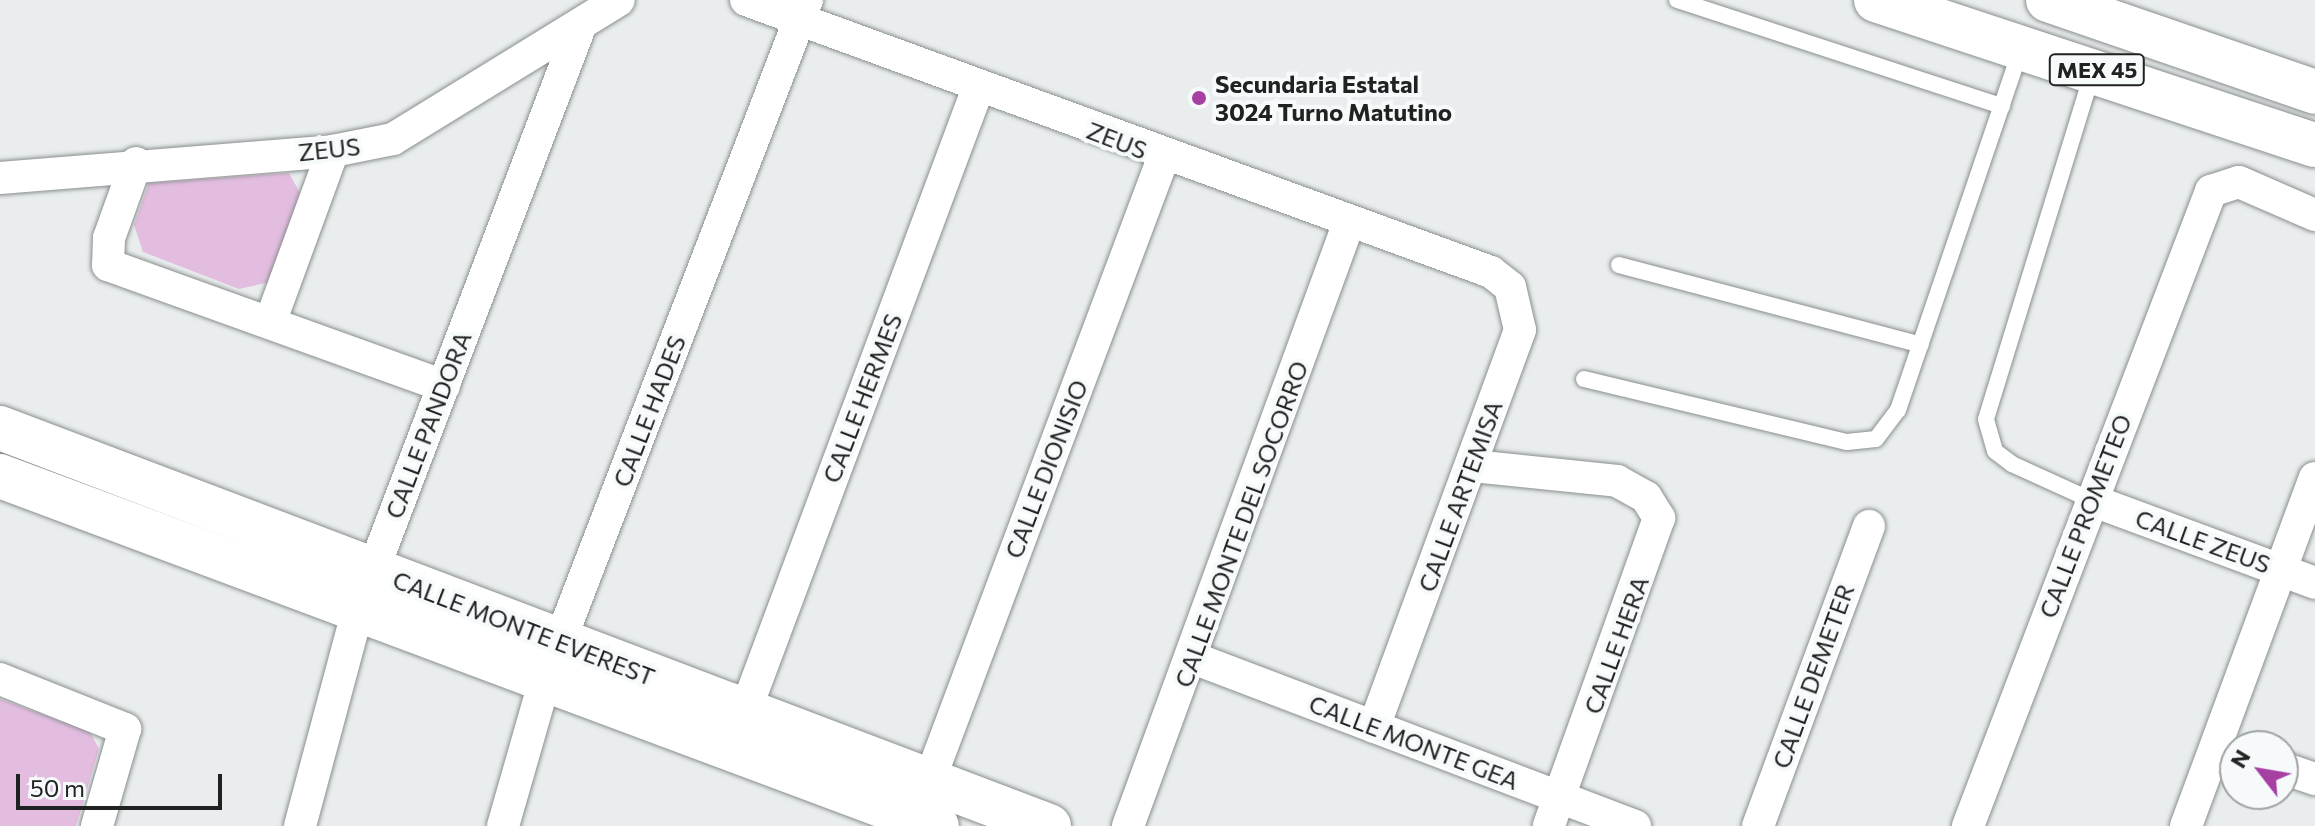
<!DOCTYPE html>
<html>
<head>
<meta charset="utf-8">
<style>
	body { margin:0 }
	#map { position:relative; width:2315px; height:826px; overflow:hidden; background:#e9eded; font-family:Commissioner,sans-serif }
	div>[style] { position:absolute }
	.green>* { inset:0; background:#e3bde0 }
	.roads { filter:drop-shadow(0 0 2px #898e8e) drop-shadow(0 0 2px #898e8e) }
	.lane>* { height:16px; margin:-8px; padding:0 8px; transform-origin:8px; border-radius:8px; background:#fff }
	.street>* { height:32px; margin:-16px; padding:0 16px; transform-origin:16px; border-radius:16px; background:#fff }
	.secondary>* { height:44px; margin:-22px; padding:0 22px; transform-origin:22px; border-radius:22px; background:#fff }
	.highway>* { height:44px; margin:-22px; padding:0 22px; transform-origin:22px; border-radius:22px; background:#fff }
	.dots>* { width:22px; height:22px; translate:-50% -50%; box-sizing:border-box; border:4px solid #f6fafb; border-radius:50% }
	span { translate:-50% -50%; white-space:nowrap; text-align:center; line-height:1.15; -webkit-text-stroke:8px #f6fafb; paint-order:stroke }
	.shield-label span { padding:2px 6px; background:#f6fafb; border:2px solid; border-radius:6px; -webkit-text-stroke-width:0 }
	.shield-label { font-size:22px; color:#202121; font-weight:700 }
	.poi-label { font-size:24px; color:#202121; font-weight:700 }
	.left { translate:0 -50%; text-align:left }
	.street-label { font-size:24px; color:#202121 }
	.north { position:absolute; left:2219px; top:730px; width:80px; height:80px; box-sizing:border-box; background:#f6fafb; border:2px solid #a0a3a4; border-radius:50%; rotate:301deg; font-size:22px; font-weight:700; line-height:32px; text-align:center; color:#202121 }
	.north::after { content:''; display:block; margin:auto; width:28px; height:36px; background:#a640a3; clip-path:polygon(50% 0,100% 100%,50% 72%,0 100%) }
	.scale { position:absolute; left:16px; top:774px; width:206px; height:36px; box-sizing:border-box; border:4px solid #202121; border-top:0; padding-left:10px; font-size:24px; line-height:28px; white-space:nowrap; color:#202121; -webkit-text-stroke:6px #f6fafb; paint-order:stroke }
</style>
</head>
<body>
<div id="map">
	<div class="green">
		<i style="clip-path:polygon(289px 173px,300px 193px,270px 282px,239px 289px,143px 252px,134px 225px,149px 183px)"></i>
		<i style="clip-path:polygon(0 699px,90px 732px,99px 749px,76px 826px,0 826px)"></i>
	</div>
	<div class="roads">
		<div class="lane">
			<i style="left:1677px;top:0;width:342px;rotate:18.1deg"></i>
			<i style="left:1619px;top:265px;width:312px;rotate:14.8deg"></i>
			<i style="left:1584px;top:379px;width:270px;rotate:13.5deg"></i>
			<i style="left:1847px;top:442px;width:29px;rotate:-6deg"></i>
			<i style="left:1876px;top:439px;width:36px;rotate:-53deg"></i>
			<i style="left:1898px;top:410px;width:381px;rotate:-71.2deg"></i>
			<i style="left:2091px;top:500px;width:87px;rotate:-155.5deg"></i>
			<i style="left:2012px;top:464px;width:21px;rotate:-143deg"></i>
			<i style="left:1995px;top:451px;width:33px;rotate:-106deg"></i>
			<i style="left:1986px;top:419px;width:361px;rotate:-72.9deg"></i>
		</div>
		<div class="street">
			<i style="left:746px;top:0;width:793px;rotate:20.06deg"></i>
			<i style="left:1491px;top:272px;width:24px;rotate:38deg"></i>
			<i style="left:1510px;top:287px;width:44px;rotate:76.9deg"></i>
			<i style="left:1520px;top:330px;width:423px;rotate:110.2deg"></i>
			<i style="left:136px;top:163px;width:80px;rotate:109.8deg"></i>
			<i style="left:109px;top:238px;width:27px;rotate:92deg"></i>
			<i style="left:108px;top:265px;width:357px;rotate:19.8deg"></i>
			<i style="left:0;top:178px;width:334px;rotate:-4.6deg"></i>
			<i style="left:333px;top:151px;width:61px;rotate:-11.3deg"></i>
			<i style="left:393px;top:139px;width:265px;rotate:-31.6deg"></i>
			<i style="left:271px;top:320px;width:180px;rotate:-69.9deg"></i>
			<i style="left:1473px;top:466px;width:145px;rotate:5.9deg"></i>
			<i style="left:1617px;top:481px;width:33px;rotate:29deg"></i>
			<i style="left:1646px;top:497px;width:25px;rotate:58deg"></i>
			<i style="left:1659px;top:518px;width:327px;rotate:109.7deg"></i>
			<i style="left:2091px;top:500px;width:239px;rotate:20.3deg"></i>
			<i style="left:1193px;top:658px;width:473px;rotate:20.8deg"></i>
			<i style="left:0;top:679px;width:135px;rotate:21.8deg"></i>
			<i style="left:125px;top:729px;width:101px;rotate:106.1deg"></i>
			<i style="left:746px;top:709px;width:663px;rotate:-69.51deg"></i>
			<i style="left:2283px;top:768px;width:34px;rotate:19deg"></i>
			<i style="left:930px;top:779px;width:663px;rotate:-69.43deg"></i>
			<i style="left:300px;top:826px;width:224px;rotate:-75deg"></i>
			<i style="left:358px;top:610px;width:618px;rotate:-69.16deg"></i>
			<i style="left:503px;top:826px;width:152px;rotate:-74deg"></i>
			<i style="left:545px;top:680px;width:729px;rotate:-68.93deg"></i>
			<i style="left:1128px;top:826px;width:643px;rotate:-69.9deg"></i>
			<i style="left:1758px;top:826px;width:320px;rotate:-69.7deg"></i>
			<i style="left:1968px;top:826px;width:680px;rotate:-69.06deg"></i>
			<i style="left:2211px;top:191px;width:29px;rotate:-18deg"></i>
			<i style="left:2239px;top:182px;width:83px;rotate:23.5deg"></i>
			<i style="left:2186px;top:826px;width:371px;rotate:-69.7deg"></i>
		</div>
		<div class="secondary">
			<i style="left:0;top:428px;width:1122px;rotate:20.78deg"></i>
			<i style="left:0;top:476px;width:1000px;rotate:20.48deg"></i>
		</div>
		<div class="highway">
			<i style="left:1876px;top:0;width:462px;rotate:18.3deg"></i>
			<i style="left:2048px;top:0;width:282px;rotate:19deg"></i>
		</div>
	</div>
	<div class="dots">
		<i style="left:1199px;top:98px;background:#a640a3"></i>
	</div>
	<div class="shield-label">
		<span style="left:2097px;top:70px">MEX 45</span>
	</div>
	<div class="poi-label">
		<span class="left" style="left:1215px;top:98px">Secundaria Estatal<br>3024 Turno Matutino</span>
	</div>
	<div class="street-label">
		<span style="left:1117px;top:140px;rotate:21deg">ZEUS</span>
		<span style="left:329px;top:149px;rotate:-6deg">ZEUS</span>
		<span style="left:862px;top:398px;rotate:-69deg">CALLE HERMES</span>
		<span style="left:649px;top:411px;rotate:-69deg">CALLE HADES</span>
		<span style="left:428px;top:425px;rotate:-69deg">CALLE PANDORA</span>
		<span style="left:1046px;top:469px;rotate:-69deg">CALLE DIONISIO</span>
		<span style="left:1460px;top:496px;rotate:-70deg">CALLE ARTEMISA</span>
		<span style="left:2085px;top:516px;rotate:-69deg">CALLE PROMETEO</span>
		<span style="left:1241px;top:524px;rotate:-70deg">CALLE MONTE DEL SOCORRO</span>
		<span style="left:2203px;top:541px;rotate:20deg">CALLE ZEUS</span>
		<span style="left:524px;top:628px;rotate:21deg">CALLE MONTE EVEREST</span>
		<span style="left:1616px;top:645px;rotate:-70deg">CALLE HERA</span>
		<span style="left:1813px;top:676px;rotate:-70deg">CALLE DEMETER</span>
		<span style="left:1414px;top:742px;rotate:21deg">CALLE MONTE GEA</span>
	</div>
	<div class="north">N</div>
	<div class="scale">50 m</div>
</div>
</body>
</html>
